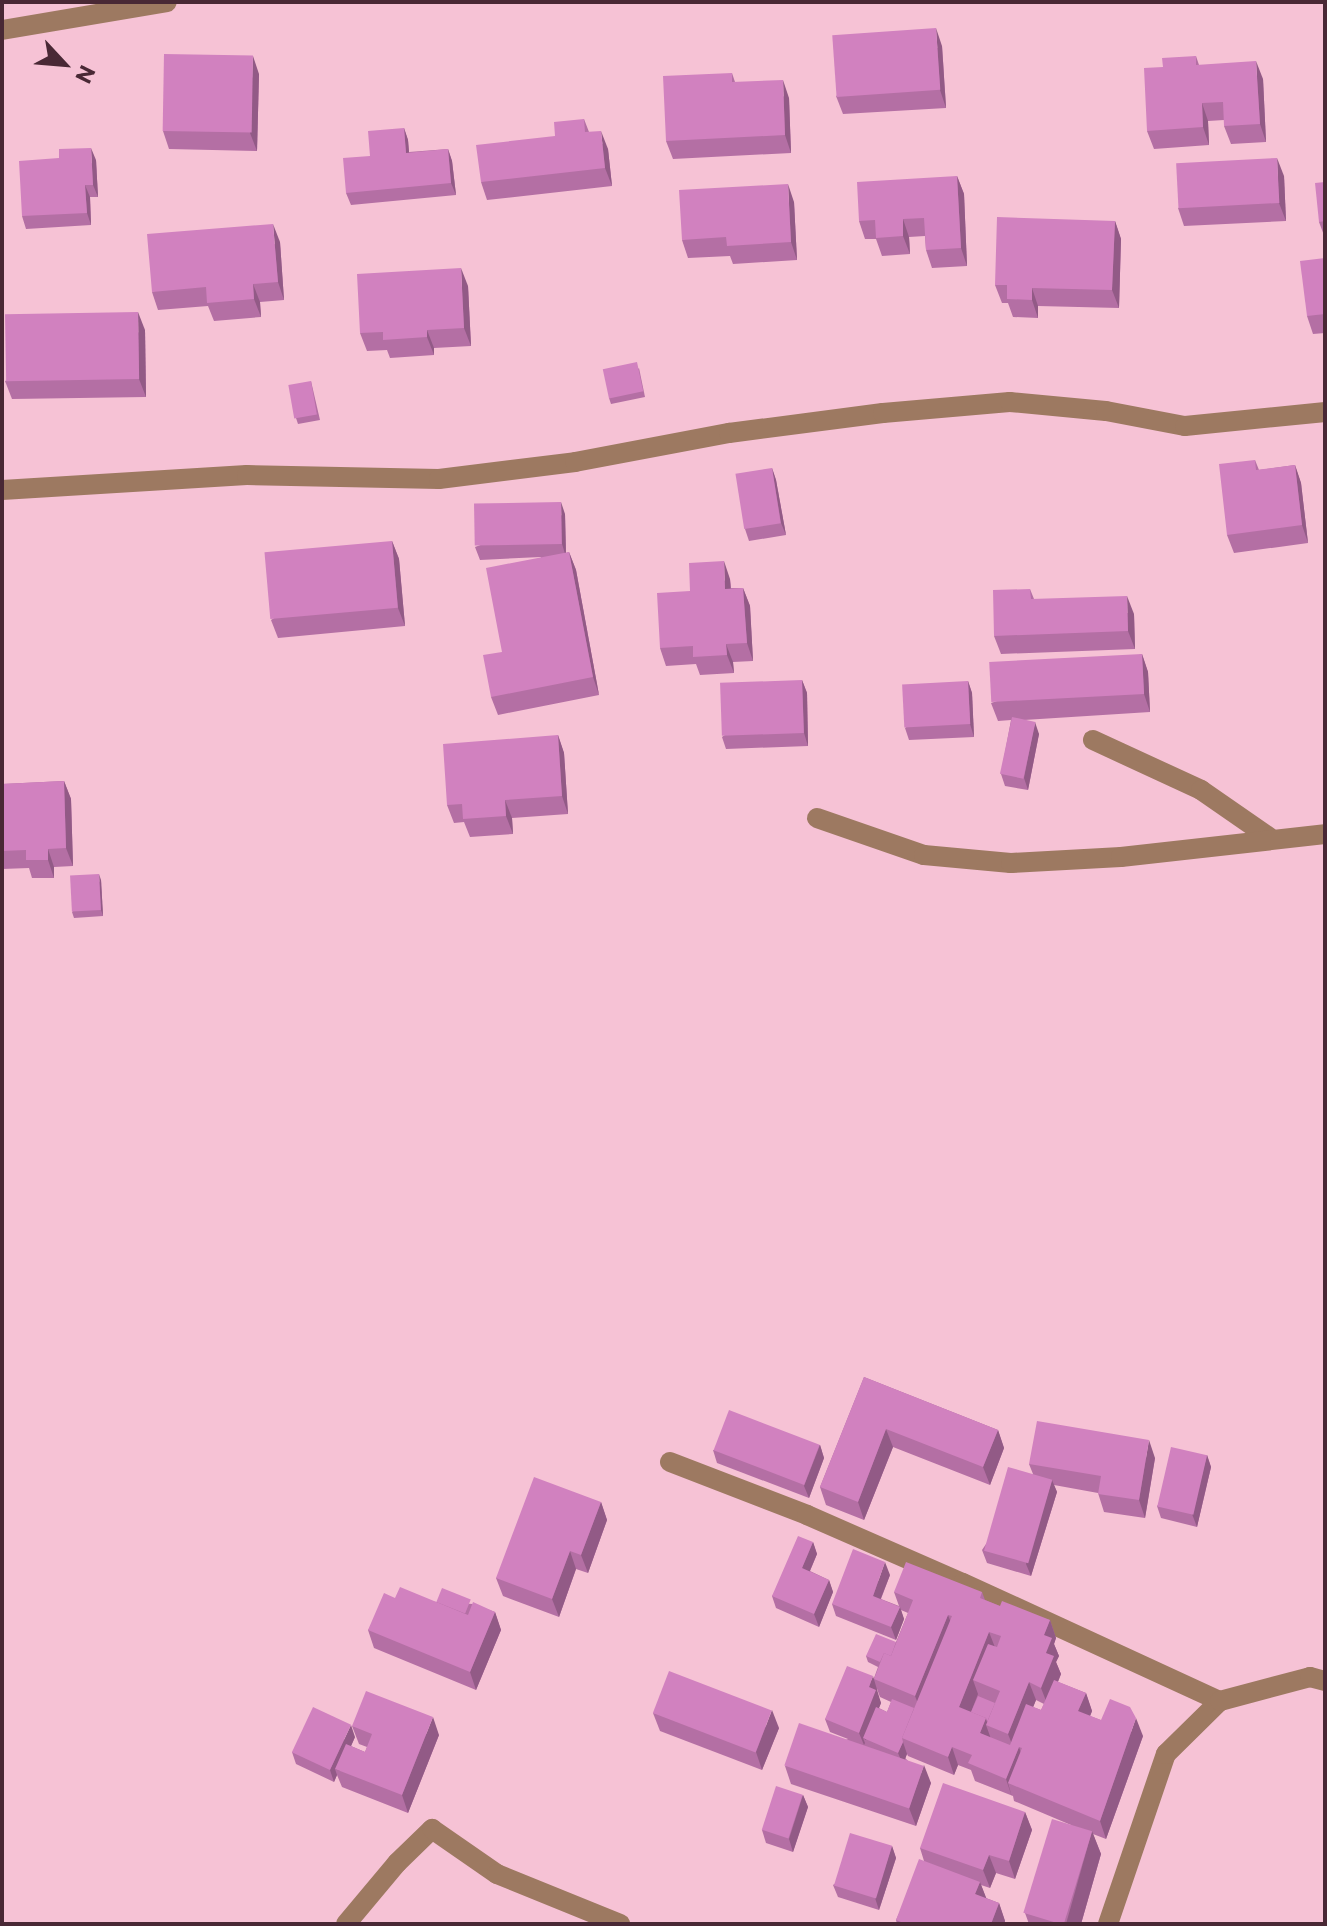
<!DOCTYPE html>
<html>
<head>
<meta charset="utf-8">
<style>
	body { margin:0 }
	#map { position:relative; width:1327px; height:1926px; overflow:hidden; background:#f6c2d5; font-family:Commissioner,sans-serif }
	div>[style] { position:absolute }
	.minor>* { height:20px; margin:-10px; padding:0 10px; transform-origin:10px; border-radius:10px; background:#9d7961 }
	.wall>* { inset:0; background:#b46fa4 }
	.shaded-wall>* { inset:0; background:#925a86 }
	.building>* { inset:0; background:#d181bf; transform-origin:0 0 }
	span { translate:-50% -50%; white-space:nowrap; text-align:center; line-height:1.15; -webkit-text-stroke:8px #f6c2d5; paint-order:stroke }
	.frame { position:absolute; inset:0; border:4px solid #492835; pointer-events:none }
	.north { position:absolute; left:24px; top:24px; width:80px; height:80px; -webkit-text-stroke:6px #f6c2d5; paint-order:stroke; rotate:116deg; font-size:22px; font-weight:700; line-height:32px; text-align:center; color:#492835 }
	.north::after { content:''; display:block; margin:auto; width:28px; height:36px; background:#492835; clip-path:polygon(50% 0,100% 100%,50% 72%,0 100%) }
</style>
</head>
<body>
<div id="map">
	<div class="minor">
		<i style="left:2px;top:30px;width:167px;rotate:-9.6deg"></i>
		<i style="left:2px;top:490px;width:245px;rotate:-3.5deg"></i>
		<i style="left:247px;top:475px;width:192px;rotate:1.2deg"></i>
		<i style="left:439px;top:479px;width:137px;rotate:-7.1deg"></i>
		<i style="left:575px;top:462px;width:157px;rotate:-10.7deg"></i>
		<i style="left:729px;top:433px;width:155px;rotate:-7.4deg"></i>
		<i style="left:883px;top:413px;width:127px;rotate:-5deg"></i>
		<i style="left:1010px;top:402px;width:96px;rotate:5.4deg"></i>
		<i style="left:1106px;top:411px;width:80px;rotate:10.8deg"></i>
		<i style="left:1185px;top:426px;width:141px;rotate:-5.7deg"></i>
		<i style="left:1093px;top:740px;width:119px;rotate:24.8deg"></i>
		<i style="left:1201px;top:790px;width:83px;rotate:34.7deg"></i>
		<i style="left:817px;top:818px;width:113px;rotate:19.1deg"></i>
		<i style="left:924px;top:855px;width:87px;rotate:5.3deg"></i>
		<i style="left:1011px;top:863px;width:110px;rotate:-3.1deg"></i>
		<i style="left:1121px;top:857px;width:205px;rotate:-6.4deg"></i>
		<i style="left:670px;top:1462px;width:147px;rotate:21.1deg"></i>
		<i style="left:807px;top:1515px;width:170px;rotate:23.6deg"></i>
		<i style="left:963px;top:1583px;width:283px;rotate:24.7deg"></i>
		<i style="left:346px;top:1924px;width:80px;rotate:-50.1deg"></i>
		<i style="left:397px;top:1863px;width:49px;rotate:-44.2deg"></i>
		<i style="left:432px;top:1829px;width:79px;rotate:34.7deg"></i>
		<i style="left:497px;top:1874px;width:133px;rotate:22.1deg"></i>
		<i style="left:1108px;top:1924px;width:180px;rotate:-71.2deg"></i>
		<i style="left:1166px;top:1754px;width:76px;rotate:-44.5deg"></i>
		<i style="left:1220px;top:1701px;width:93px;rotate:-14.9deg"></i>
		<i style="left:1310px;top:1677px;width:16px;rotate:15deg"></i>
	</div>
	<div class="wall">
		<i style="clip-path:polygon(942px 46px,946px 108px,843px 114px,836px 96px)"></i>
		<i style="clip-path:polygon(1196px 56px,1199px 65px,1263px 79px,1266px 142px,1231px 144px,1224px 126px,1224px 120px,1208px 121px,1209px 145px,1154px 149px,1147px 131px,1163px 67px)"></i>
		<i style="clip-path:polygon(732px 73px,735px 82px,789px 98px,791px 153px,673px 159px,666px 141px)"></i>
		<i style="clip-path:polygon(259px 74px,257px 151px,169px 149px,163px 131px)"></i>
		<i style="clip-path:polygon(584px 119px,589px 132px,608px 149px,612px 186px,487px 200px,481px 182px)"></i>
		<i style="clip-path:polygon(404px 128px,408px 140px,409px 152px,448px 149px,452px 161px,456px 195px,351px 205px,346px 193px,370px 156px)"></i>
		<i style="clip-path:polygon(96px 160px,98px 197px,90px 197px,91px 225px,26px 229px,22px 216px)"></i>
		<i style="clip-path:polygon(957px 176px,964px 194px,967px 266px,932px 268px,926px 250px,925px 236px,909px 237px,910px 254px,882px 256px,876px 239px,865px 239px,859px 221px)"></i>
		<i style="clip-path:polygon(1284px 176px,1286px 221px,1184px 226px,1178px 208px)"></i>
		<i style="clip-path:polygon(1325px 182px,1325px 238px,1319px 222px)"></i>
		<i style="clip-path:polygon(794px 202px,797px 260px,733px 264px,730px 256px,688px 258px,682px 240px)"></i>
		<i style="clip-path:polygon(1115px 221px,1121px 239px,1119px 308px,1038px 306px,1038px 318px,1013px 317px,1008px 303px,1002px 303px,995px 285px)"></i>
		<i style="clip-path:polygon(280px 242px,284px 300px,260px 302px,261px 317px,214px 321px,208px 306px,158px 310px,152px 292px)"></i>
		<i style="clip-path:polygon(1325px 258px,1325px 333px,1313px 334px,1307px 316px)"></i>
		<i style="clip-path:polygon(468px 286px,471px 346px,434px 348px,434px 355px,390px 358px,387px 350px,367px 351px,360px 333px)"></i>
		<i style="clip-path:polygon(145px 330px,146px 397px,12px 399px,5px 381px)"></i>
		<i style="clip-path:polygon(639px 368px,645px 397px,611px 404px,609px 398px)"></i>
		<i style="clip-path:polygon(311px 381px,320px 420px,298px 424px,296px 418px)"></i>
		<i style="clip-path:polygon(1255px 460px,1259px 470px,1295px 465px,1301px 483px,1308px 543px,1234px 553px,1227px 535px)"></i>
		<i style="clip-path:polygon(772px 468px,776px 480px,786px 535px,749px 541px,745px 529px)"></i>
		<i style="clip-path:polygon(565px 514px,566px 553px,569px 552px,576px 570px,599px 695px,498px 715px,491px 697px,502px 652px,541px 557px,480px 560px,475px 547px)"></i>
		<i style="clip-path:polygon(392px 541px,399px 559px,405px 626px,278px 638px,271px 620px)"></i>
		<i style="clip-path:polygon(730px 579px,731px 588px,743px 588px,750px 606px,753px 661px,733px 662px,734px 673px,700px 675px,696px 664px,666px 666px,660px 648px,690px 591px)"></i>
		<i style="clip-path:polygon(1030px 589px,1034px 599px,1134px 614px,1135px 649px,1001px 654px,994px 636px)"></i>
		<i style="clip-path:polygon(1142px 654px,1148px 672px,1150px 712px,1024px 720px,1039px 734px,1028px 790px,1005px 786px,1001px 774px,1011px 720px,998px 721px,991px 703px)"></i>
		<i style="clip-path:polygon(802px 680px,807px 693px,808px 746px,726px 749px,722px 737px)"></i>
		<i style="clip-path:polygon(968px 681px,972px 693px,974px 737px,909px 740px,905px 728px)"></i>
		<i style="clip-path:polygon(558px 735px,564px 753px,568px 814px,512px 818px,513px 834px,470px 837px,464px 822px,454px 823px,447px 805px)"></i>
		<i style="clip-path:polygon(64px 781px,71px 799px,73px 866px,54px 867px,54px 878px,32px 878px,29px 868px,2px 869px,2px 784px)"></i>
		<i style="clip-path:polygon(101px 880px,103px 916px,74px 918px,72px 912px)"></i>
		<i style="clip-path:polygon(864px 1377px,998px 1430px,1004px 1448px,990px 1485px,893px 1447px,864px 1520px,826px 1505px,820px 1487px)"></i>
		<i style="clip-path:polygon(820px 1445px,824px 1458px,809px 1498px,717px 1463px,713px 1450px)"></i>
		<i style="clip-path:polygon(1207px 1455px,1211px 1467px,1197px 1527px,1161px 1518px,1157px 1506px)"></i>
		<i style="clip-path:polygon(1155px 1458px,1145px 1518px,1104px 1512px,1098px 1493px,1054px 1485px,1057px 1492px,1031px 1576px,987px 1563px,982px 1550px,1033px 1474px,1029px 1464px)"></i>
		<i style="clip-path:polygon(601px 1502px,607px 1520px,588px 1573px,576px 1569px,559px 1617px,503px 1596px,496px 1578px)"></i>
		<i style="clip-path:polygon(813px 1542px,817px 1554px,810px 1571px,829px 1580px,833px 1592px,819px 1627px,776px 1608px,772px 1596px)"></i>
		<i style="clip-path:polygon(evenodd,890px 1575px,881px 1599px,899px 1606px,894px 1592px,982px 1592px,985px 1600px,1000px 1606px,1050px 1620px,1056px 1638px,1054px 1644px,1059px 1656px,1056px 1662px,1061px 1674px,1058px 1682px,1086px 1693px,1092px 1711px,1090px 1716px,1143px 1736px,1106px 1839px,1093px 1834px,1101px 1854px,1081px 1924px,1029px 1924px,1025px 1913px,1071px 1825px,1014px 1801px,1013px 1796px,975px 1781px,971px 1770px,958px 1765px,954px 1775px,908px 1756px,907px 1754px,905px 1758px,931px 1783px,916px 1826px,791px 1784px,785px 1766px,848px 1739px,830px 1732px,825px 1719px,874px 1678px,878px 1667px,868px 1662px,866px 1656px,896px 1642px,908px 1613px,901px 1610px,904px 1619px,896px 1640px,836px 1616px,832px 1604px,890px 1575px,877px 1689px,880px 1697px,891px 1702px,887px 1712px,879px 1708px,881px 1703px,876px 1691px,877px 1689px,890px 1575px,1036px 1700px,1044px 1704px,1041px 1710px,1033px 1707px,1036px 1700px)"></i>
		<i style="clip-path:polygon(395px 1598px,437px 1602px,473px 1604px,495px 1612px,501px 1630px,476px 1690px,374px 1648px,368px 1630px)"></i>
		<i style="clip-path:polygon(653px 1713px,779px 1728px,762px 1770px,660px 1731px)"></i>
		<i style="clip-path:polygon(352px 1726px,439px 1735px,408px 1813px,342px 1787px,337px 1775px,334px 1782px,296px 1764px,292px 1752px,355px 1737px,351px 1746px,365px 1752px,367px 1747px,359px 1744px)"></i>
		<i style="clip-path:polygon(803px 1795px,808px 1807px,793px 1852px,766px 1843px,762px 1830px)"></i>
		<i style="clip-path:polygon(1025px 1812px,1032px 1830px,1015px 1879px,996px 1873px,990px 1888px,981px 1885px,986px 1898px,999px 1903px,1005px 1921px,1004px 1924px,897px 1924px,896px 1920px,924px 1861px,920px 1848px)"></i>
		<i style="clip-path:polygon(892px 1846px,896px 1858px,879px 1910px,838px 1897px,833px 1885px)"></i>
	</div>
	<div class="shaded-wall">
		<i style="clip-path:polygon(936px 28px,942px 46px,946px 108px,940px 90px)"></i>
		<i style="clip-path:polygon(253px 56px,259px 74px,257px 151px,250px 133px)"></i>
		<i style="clip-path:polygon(1256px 61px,1263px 79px,1266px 142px,1260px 124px)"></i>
		<i style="clip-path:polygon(783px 80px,789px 98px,791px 153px,785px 135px)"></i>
		<i style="clip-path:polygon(1202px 103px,1208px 121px,1209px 145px,1203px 127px)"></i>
		<i style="clip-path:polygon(404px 128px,408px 140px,410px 165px,406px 153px)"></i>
		<i style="clip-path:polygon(601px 131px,608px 149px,612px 186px,605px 168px)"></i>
		<i style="clip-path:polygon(91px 148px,96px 160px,98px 197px,93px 185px)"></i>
		<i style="clip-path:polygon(448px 149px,452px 161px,456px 195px,451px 183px)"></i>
		<i style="clip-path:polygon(1277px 158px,1284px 176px,1286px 221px,1279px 203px)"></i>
		<i style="clip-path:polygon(957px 176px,964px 194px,967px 266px,961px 248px)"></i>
		<i style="clip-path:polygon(788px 184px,794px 202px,797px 260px,791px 242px)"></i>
		<i style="clip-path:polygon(85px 185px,90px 197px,91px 225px,87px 213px)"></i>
		<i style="clip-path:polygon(903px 219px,909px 237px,910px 254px,903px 236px)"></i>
		<i style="clip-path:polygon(1115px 221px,1121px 239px,1119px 308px,1112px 290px)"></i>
		<i style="clip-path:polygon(273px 224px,280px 242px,284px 300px,278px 282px)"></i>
		<i style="clip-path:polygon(461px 268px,468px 286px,471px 346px,464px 328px)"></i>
		<i style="clip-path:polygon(253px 284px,260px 302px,261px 317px,254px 299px)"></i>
		<i style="clip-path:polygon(1032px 288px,1038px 306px,1038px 318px,1032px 300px)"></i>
		<i style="clip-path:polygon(138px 312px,145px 330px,146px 397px,139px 379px)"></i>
		<i style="clip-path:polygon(427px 330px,434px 348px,434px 355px,427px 337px)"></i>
		<i style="clip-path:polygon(1295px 465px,1301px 483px,1308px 543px,1302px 525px)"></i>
		<i style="clip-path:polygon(772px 468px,776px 480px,786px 535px,781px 523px)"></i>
		<i style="clip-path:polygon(561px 502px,565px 514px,566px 557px,562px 544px)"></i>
		<i style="clip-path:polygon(392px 541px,399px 559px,405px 626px,398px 608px)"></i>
		<i style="clip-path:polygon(569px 552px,576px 570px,599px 695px,593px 677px)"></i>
		<i style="clip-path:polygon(724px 561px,730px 579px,732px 607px,725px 589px)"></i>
		<i style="clip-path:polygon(743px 588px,750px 606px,753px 661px,747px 643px)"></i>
		<i style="clip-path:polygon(1127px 596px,1134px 614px,1135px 649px,1128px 631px)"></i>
		<i style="clip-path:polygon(726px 644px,733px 662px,734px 673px,727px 655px)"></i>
		<i style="clip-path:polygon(1142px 654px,1148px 672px,1150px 712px,1144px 694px)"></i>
		<i style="clip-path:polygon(802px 680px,807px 693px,808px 746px,804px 733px)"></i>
		<i style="clip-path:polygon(968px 681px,972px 693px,974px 737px,970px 724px)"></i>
		<i style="clip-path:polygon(1035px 722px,1039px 734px,1028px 790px,1024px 778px)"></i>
		<i style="clip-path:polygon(558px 735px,564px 753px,568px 814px,562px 796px)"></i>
		<i style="clip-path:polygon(64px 781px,71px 799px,73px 866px,66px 848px)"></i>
		<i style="clip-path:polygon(505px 800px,512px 818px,513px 834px,506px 816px)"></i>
		<i style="clip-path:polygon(48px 849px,54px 867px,54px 878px,48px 860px)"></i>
		<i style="clip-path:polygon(99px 874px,101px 880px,103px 916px,101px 910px)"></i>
		<i style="clip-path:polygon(886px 1429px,893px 1447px,864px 1520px,858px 1502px)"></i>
		<i style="clip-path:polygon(998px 1430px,1004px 1448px,990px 1485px,983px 1467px)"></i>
		<i style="clip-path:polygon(1149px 1440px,1155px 1458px,1145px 1518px,1139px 1500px)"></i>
		<i style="clip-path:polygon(820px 1445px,824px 1458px,809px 1498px,804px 1486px)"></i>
		<i style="clip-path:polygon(1207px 1455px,1211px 1467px,1197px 1527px,1192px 1514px)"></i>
		<i style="clip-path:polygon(1052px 1480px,1057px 1492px,1031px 1576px,1026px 1564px)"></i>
		<i style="clip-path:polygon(601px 1502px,607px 1520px,588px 1573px,581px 1555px)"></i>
		<i style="clip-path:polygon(813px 1542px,817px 1554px,806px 1580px,802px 1568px)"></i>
		<i style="clip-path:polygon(570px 1551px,576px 1569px,559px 1617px,552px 1599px)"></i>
		<i style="clip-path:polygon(885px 1562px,890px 1575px,877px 1608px,873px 1596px)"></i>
		<i style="clip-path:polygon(829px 1580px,833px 1592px,819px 1627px,814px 1614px)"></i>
		<i style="clip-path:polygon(900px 1607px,904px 1619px,896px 1640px,891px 1627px)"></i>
		<i style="clip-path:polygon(495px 1612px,501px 1630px,476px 1690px,470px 1672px)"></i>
		<i style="clip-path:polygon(948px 1615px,955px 1633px,922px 1714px,915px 1696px)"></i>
		<i style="clip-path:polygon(1050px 1620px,1056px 1638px,1054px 1644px,1059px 1656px,1056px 1662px,1061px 1674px,1048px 1706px,1041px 1688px,1046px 1653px,1044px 1635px)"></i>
		<i style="clip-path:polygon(989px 1632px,996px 1650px,973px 1680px,978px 1694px,966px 1725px,959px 1707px)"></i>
		<i style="clip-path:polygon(873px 1676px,881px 1703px,866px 1740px,863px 1738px,865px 1743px,864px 1745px,859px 1733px,869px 1687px)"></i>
		<i style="clip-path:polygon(1029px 1682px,1036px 1700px,1015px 1752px,1008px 1734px)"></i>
		<i style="clip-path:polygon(1086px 1693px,1092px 1711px,1085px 1729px,1078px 1711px)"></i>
		<i style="clip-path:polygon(772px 1710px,779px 1728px,762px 1770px,756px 1752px)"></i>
		<i style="clip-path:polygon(433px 1717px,439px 1735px,408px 1813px,402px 1795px)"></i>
		<i style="clip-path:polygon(986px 1718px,989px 1725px,986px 1725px,991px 1739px,980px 1733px)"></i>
		<i style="clip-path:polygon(1136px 1718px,1143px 1736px,1106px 1839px,1100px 1821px)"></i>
		<i style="clip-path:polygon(351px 1725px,355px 1737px,340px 1771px,335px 1769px,337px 1775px,334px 1782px,330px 1770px)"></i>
		<i style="clip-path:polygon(903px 1742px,907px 1754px,903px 1765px,898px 1753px)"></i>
		<i style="clip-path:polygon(952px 1747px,958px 1765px,954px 1775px,948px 1757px)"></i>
		<i style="clip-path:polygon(1019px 1747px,1025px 1765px,1008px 1783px,1012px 1797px,1006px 1779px)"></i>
		<i style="clip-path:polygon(924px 1765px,931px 1783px,916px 1826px,909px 1808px)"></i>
		<i style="clip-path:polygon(803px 1795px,808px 1807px,793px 1852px,789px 1839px)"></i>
		<i style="clip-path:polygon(1025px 1812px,1032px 1830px,1015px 1879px,1009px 1861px)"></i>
		<i style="clip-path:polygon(1092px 1831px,1101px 1854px,1081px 1924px,1066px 1924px)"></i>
		<i style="clip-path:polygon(892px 1846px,896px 1858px,879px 1910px,875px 1898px)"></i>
		<i style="clip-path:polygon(989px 1855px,996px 1873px,990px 1888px,983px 1870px)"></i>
		<i style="clip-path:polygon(980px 1882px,987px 1900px,975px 1894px)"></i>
		<i style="clip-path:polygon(999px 1903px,1005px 1921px,1004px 1924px,991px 1924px)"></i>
	</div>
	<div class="building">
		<i style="left:936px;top:28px;width:62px;height:104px;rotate:86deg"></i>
		<i style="left:164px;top:54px;width:89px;height:77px;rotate:1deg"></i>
		<i style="clip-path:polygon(1196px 56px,1196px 65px,1256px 61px,1260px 124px,1224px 126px,1223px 102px,1202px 103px,1203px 127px,1147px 131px,1144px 68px,1163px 67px,1162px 58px)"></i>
		<i style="clip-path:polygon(732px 73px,732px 82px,783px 80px,785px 135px,666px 141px,663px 76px)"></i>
		<i style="clip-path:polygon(584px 119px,585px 132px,601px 131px,605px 168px,481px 182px,476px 145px,555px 136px,554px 122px)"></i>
		<i style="clip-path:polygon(404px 128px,406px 153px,448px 149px,451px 183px,346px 193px,343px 158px,370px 156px,368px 131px)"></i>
		<i style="clip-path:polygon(91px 148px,93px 185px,85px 185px,87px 213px,22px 216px,19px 161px,59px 158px,59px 149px)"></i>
		<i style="left:1277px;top:158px;width:45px;height:101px;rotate:87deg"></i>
		<i style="clip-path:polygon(957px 176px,961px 248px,926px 250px,924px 218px,903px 219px,903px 236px,876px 238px,875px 220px,859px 221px,857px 182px)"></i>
		<i style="clip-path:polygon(1325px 182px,1325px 221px,1319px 222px,1315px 183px)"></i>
		<i style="clip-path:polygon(788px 184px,791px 242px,727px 246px,726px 237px,682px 240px,679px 190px)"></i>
		<i style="clip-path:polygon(997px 217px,1115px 221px,1112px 290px,1032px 288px,1032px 300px,1007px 299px,1007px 285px,995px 285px)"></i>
		<i style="clip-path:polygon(273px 224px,278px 282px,253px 284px,254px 299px,207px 303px,206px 287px,152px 292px,147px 234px)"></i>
		<i style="clip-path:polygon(1325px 258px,1325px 314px,1307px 316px,1300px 261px)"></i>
		<i style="clip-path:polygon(461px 268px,464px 328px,427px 330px,427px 337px,383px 340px,383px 332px,360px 333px,357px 274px)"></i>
		<i style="left:138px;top:312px;width:67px;height:133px;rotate:89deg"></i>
		<i style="left:637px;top:362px;width:30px;height:35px;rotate:78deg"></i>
		<i style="left:311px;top:381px;width:34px;height:23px;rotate:80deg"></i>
		<i style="clip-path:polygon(1255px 460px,1256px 470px,1295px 465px,1302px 525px,1227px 535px,1219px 464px)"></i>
		<i style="left:772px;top:468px;width:56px;height:37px;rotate:81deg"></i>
		<i style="left:561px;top:502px;width:42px;height:87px;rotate:89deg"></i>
		<i style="left:392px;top:541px;width:67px;height:128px;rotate:85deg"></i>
		<i style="clip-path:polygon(569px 552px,593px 677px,491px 697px,483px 655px,502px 652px,486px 568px)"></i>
		<i style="clip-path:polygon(724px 561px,725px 589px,743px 588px,747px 643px,726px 644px,727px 655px,693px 657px,693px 646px,660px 648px,657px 593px,690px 591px,689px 563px)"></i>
		<i style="clip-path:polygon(1030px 589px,1031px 599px,1127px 596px,1128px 631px,994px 636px,993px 590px)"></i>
		<i style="left:1142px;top:654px;width:40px;height:153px;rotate:87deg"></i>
		<i style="left:802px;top:680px;width:53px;height:82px;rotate:88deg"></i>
		<i style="left:968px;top:681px;width:43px;height:66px;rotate:87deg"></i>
		<i style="left:1012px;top:717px;width:24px;height:58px;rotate:12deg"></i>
		<i style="clip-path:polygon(558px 735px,562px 796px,505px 800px,506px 816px,463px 819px,462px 804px,447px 805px,443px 744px)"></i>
		<i style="clip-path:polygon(64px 781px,66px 848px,48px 849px,48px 860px,26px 860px,26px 850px,2px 851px,2px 784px)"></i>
		<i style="left:99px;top:874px;width:36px;height:29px;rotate:87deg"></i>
		<i style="clip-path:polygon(864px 1377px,998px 1430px,983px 1467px,886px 1429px,858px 1502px,820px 1487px)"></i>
		<i style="left:729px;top:1410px;width:97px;height:43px;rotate:21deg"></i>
		<i style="clip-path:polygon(1037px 1421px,1149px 1440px,1139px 1500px,1098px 1494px,1101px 1476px,1029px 1464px)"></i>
		<i style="left:1171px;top:1447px;width:37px;height:61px;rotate:13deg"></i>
		<i style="left:1008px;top:1467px;width:46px;height:87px;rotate:16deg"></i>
		<i style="clip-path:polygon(534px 1477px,601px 1502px,581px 1555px,570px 1551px,552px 1599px,496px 1578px)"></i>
		<i style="clip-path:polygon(798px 1536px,813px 1542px,802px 1568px,829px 1580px,814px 1614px,772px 1596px)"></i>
		<i style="clip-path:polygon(853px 1549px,885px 1562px,873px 1596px,900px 1607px,891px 1627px,832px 1604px)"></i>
		<i style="clip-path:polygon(906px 1562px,982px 1592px,980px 1598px,1000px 1606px,1002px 1601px,1050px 1620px,1044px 1635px,1052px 1638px,1046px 1653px,1054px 1656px,1041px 1688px,1029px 1682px,1008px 1734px,986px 1725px,1000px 1691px,973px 1680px,988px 1644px,997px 1647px,1001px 1636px,989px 1632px,959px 1707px,986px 1718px,980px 1733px,1010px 1745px,1026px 1704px,1041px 1710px,1054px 1680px,1086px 1693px,1078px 1711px,1101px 1720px,1110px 1699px,1130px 1707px,1136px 1718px,1100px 1821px,1008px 1783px,1022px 1748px,1019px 1747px,1006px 1779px,968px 1763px,972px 1755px,952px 1747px,948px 1757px,902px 1738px,952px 1616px,948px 1615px,915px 1696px,874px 1679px,884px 1653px,891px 1656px,913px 1600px,894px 1592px)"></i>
		<i style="clip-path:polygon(400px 1587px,468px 1615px,473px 1602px,495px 1612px,470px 1672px,368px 1630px,384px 1593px,395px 1598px)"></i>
		<i style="left:442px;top:1588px;width:31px;height:15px;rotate:22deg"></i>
		<i style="clip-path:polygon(876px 1634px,896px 1642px,891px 1656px,884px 1653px,880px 1662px,866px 1656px)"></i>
		<i style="clip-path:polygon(847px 1666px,873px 1676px,869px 1687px,876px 1690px,859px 1733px,825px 1719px)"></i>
		<i style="left:669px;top:1671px;width:110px;height:45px;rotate:21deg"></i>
		<i style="clip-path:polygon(366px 1691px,433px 1717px,402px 1795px,335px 1769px,346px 1744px,365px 1752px,372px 1734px,352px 1726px)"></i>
		<i style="clip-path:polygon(978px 1696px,995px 1703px,987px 1722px,986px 1718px,971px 1712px)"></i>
		<i style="clip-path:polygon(892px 1699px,914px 1708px,902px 1738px,903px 1742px,898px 1753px,863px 1738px,876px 1707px,887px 1712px)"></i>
		<i style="left:313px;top:1707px;width:42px;height:50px;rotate:25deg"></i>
		<i style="left:799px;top:1723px;width:132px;height:45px;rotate:19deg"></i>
		<i style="clip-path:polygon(943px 1783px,1025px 1812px,1009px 1861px,989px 1855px,983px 1870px,920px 1848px)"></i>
		<i style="left:776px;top:1786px;width:28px;height:46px;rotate:18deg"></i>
		<i style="left:1052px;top:1819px;width:42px;height:98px;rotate:17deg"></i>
		<i style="left:850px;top:1833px;width:44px;height:55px;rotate:17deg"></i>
		<i style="clip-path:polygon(919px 1859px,980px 1882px,975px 1894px,999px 1903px,991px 1924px,906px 1924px,896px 1920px)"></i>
	</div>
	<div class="frame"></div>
	<div class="north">N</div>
</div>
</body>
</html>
